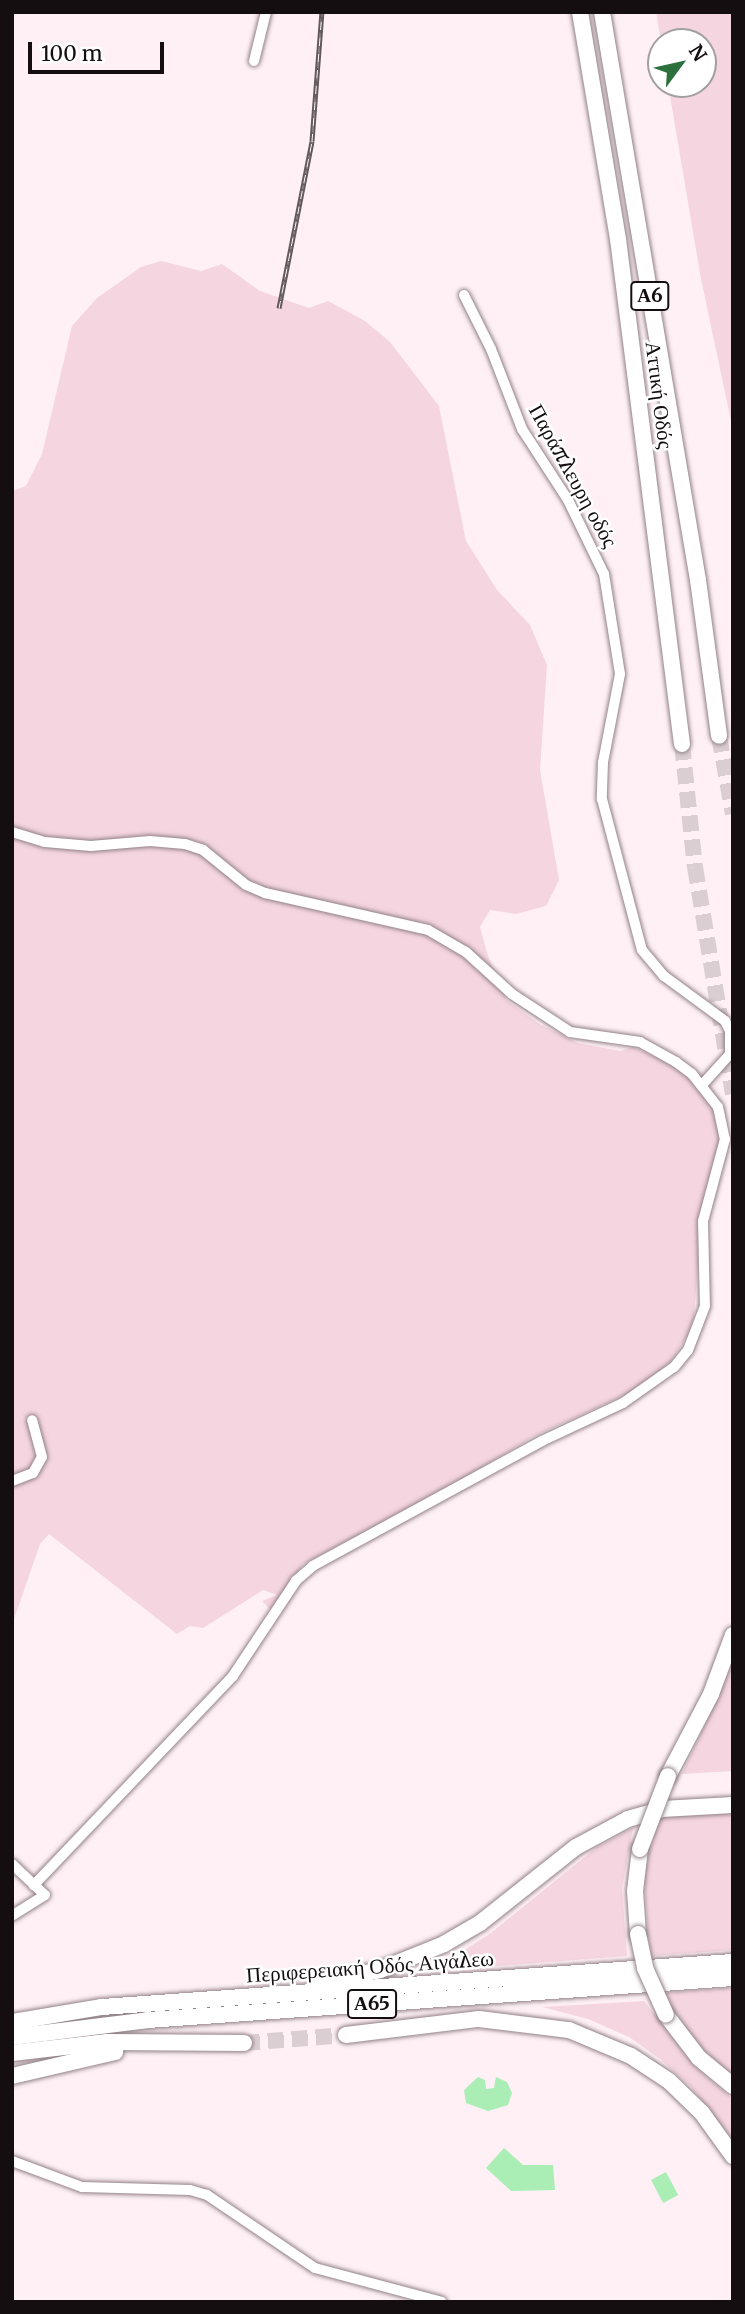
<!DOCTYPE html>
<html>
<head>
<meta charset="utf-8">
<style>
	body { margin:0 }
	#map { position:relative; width:745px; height:2314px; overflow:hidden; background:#fef0f5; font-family:Merriweather,serif }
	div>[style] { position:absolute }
	.green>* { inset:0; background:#f5d5e0 }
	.water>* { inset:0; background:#aaedb5; transform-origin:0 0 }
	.highway-tunnel>* { height:16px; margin-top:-8px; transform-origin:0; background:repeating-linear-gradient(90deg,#dbced3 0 16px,transparent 0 24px) }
	.roads { filter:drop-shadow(0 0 2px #928288) drop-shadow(0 0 2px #928288) }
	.minor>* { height:10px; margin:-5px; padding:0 5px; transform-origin:5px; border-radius:5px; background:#fff }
	.highway>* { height:16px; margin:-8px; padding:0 8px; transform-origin:8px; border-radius:8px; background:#fff }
	.rail>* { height:5px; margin-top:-2.5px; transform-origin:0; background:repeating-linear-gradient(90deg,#fff 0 8px,#62595c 0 16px); box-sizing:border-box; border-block:2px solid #62595c }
	.bridges { filter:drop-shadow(0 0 2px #928288) drop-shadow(0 0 2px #928288) }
	.highway-bridge>* { height:16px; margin:-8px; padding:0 8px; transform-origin:8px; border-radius:8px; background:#fff }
	span { translate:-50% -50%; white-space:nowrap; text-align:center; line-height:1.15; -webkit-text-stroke:5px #fff; paint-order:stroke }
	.shield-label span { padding:2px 5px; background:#fff; border:2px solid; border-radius:5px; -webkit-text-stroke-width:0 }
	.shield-label { font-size:19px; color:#140e10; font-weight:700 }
	.street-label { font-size:21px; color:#140e10 }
	.frame { position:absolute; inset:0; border:14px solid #140e10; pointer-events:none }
	.north { position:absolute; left:647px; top:28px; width:70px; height:70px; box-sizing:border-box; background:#fff; border:2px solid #a19f9f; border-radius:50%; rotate:57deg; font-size:19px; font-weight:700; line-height:28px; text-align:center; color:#140e10 }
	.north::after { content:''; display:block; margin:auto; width:24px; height:32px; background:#2c713d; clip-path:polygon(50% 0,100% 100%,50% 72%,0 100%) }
	.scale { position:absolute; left:28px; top:42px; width:136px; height:32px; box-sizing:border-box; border:4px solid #140e10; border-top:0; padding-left:9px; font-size:21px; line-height:24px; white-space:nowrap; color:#140e10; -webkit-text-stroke:5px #fff; paint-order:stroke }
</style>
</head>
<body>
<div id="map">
	<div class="green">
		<i style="clip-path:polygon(656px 12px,733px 12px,733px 430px,701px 279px,668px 84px,703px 84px,703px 42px,661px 42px)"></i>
		<i style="clip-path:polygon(161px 261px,201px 271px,222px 264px,260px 291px,309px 308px,328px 301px,365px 321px,390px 342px,439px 406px,466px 541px,497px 590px,530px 625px,547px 665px,540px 770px,559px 880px,546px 906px,516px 914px,490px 910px,480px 927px,487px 953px,506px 1000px,541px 1025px,578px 1043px,620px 1051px,633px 1047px,677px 1066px,708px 1097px,723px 1135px,718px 1136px,720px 1148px,703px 1203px,693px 1327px,670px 1363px,631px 1392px,532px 1437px,434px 1496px,303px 1564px,273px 1612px,262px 1601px,277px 1595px,263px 1590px,203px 1628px,190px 1626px,177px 1634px,49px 1534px,40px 1544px,12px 1625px,12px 491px,26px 486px,42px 454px,72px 326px,97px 298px,141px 267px)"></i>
		<i style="clip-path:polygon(733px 1659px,733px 1771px,682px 1774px,720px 1692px)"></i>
		<i style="clip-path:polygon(733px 1813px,733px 1950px,650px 1956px,644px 1875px,659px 1816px)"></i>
		<i style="clip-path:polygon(633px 1828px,622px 1888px,627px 1956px,432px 1971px,491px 1933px,597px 1847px)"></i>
		<i style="clip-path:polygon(733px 1988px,733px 2078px,701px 2050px,663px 1993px)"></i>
		<i style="clip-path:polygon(644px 2001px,695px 2067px,733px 2099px,733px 2140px,691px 2087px,660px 2059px,629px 2037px,588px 2019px,542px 2007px)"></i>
	</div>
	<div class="water">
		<i style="clip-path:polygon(478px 2077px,485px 2080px,486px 2089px,494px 2088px,496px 2077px,507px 2082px,512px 2093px,508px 2105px,488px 2111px,466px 2103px,464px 2090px)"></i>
		<i style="clip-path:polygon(504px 2148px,523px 2165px,553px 2165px,555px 2190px,511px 2191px,486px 2168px)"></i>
		<i style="left:666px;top:2172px;width:26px;height:17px;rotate:62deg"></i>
	</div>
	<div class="highway-tunnel">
		<i style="left:719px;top:736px;width:79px;rotate:79.8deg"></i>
		<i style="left:682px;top:744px;width:124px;rotate:84deg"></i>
		<i style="left:695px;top:867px;width:230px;rotate:80.5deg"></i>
		<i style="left:244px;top:2043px;width:102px;rotate:-4.5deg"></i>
	</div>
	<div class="roads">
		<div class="minor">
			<i style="left:254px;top:61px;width:50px;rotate:-76.2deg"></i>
			<i style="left:464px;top:295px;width:60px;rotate:63.4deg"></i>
			<i style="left:491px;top:349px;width:86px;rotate:68.8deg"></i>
			<i style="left:522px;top:429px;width:85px;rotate:57.1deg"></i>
			<i style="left:568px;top:500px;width:82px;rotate:64.1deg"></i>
			<i style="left:604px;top:574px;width:101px;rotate:80.9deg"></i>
			<i style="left:620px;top:674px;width:90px;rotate:100.9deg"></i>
			<i style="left:603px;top:762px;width:37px;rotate:92deg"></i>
			<i style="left:602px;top:799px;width:156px;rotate:75.2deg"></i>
			<i style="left:642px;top:950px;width:34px;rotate:50deg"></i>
			<i style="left:664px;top:976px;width:76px;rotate:36.4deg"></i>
			<i style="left:725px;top:1021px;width:11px;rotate:63deg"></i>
			<i style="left:730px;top:1031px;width:23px;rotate:90deg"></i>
			<i style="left:730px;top:1054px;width:42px;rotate:132.1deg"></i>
			<i style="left:12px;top:832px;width:34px;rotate:17deg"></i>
			<i style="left:45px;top:842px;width:46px;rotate:5deg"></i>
			<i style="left:91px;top:846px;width:59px;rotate:-4.8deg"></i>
			<i style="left:150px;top:841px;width:35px;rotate:5deg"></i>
			<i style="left:185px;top:844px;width:19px;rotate:18deg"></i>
			<i style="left:203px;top:850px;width:55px;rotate:39.1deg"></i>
			<i style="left:246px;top:885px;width:21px;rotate:23deg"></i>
			<i style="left:265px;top:893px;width:167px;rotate:12.8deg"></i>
			<i style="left:428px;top:930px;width:44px;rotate:30.1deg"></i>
			<i style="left:466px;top:952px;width:62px;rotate:42.4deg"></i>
			<i style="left:512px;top:994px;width:69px;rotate:33.2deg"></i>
			<i style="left:570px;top:1032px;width:71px;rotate:8.1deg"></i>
			<i style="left:640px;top:1042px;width:41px;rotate:29.1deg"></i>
			<i style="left:676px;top:1062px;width:20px;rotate:37deg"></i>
			<i style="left:692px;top:1074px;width:42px;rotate:51.8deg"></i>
			<i style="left:718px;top:1107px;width:33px;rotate:78deg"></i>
			<i style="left:725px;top:1139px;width:85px;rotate:105deg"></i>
			<i style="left:703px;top:1221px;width:85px;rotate:88.7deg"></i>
			<i style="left:705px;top:1306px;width:47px;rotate:111.1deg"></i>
			<i style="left:688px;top:1350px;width:22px;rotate:129deg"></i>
			<i style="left:674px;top:1367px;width:62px;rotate:144.8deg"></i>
			<i style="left:623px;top:1403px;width:89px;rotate:154.9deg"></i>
			<i style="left:542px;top:1441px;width:261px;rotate:151.4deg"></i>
			<i style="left:313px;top:1566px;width:23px;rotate:139deg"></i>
			<i style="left:296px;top:1581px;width:114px;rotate:123.6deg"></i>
			<i style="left:233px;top:1676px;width:289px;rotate:133.6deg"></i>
			<i style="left:12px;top:1481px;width:22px;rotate:-21deg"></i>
			<i style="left:33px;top:1473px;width:18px;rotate:-61deg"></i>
			<i style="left:42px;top:1457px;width:38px;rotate:-105deg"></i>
			<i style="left:12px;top:1864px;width:45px;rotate:43.2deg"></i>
			<i style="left:45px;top:1895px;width:39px;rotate:148deg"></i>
			<i style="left:12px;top:2161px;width:75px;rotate:20.4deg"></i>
			<i style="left:82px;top:2187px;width:108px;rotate:1.6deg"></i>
			<i style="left:190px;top:2190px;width:18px;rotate:16deg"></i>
			<i style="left:207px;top:2195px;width:130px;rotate:34.1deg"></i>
			<i style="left:315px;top:2268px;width:131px;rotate:15deg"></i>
		</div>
		<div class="highway">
			<i style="left:580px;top:12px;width:230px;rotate:80.5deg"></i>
			<i style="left:618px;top:239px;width:509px;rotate:82.78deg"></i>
			<i style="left:602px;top:12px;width:576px;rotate:80.41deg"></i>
			<i style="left:698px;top:580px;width:157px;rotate:82.3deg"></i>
			<i style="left:668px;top:1776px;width:93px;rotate:-62.3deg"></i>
			<i style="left:711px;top:1694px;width:63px;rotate:-69.6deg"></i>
			<i style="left:638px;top:1934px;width:43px;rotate:-94deg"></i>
			<i style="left:635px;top:1891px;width:42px;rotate:-83.2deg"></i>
			<i style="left:321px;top:1983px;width:60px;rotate:-12.4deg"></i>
			<i style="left:380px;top:1970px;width:69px;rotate:-22.1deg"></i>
			<i style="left:444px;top:1944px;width:42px;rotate:-30.3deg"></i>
			<i style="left:480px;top:1923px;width:122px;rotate:-38.4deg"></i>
			<i style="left:576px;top:1847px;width:59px;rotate:-28.3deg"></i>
			<i style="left:628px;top:1819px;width:35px;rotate:-16deg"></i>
			<i style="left:662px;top:1809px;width:71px;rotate:-3.2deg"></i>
			<i style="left:666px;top:2015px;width:54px;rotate:52.5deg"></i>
			<i style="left:699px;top:2058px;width:44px;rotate:39.5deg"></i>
			<i style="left:12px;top:2022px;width:91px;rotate:-9.5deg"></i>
			<i style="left:102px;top:2007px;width:633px;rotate:-4.08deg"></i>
			<i style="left:346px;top:2035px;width:134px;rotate:-6.9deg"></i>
			<i style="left:479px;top:2019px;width:91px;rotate:7deg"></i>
			<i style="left:569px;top:2030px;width:67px;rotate:22.8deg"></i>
			<i style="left:631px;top:2056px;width:45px;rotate:33.3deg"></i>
			<i style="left:669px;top:2081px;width:46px;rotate:44.1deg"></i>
			<i style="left:702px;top:2113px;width:53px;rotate:54.2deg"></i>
			<i style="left:12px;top:2037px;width:137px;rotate:-7.1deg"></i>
			<i style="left:148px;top:2020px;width:587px;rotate:-4.11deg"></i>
			<i style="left:12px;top:2053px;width:96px;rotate:-6.6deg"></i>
			<i style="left:107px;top:2042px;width:137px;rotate:0.4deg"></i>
			<i style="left:12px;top:2076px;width:106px;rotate:-13.1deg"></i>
		</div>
	</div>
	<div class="rail">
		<i style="left:279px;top:308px;width:170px;rotate:-78.8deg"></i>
		<i style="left:312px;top:141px;width:129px;rotate:-85.6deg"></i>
	</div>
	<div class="bridges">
		<div class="highway-bridge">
			<i style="left:640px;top:1849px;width:78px;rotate:-69deg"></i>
			<i style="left:638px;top:1934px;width:35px;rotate:78deg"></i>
			<i style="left:645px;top:1968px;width:51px;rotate:65.9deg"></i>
		</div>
	</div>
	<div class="shield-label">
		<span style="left:650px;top:296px">Α6</span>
		<span style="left:372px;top:2004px">Α65</span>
	</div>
	<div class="street-label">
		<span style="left:659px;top:395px;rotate:83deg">Αττική Οδός</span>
		<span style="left:573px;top:476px;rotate:61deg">Παράπλευρη οδός</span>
		<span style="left:370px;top:1967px;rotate:-4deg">Περιφερειακή Οδός Αιγάλεω</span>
	</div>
	<div class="frame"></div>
	<div class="north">N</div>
	<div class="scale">100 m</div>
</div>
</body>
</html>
